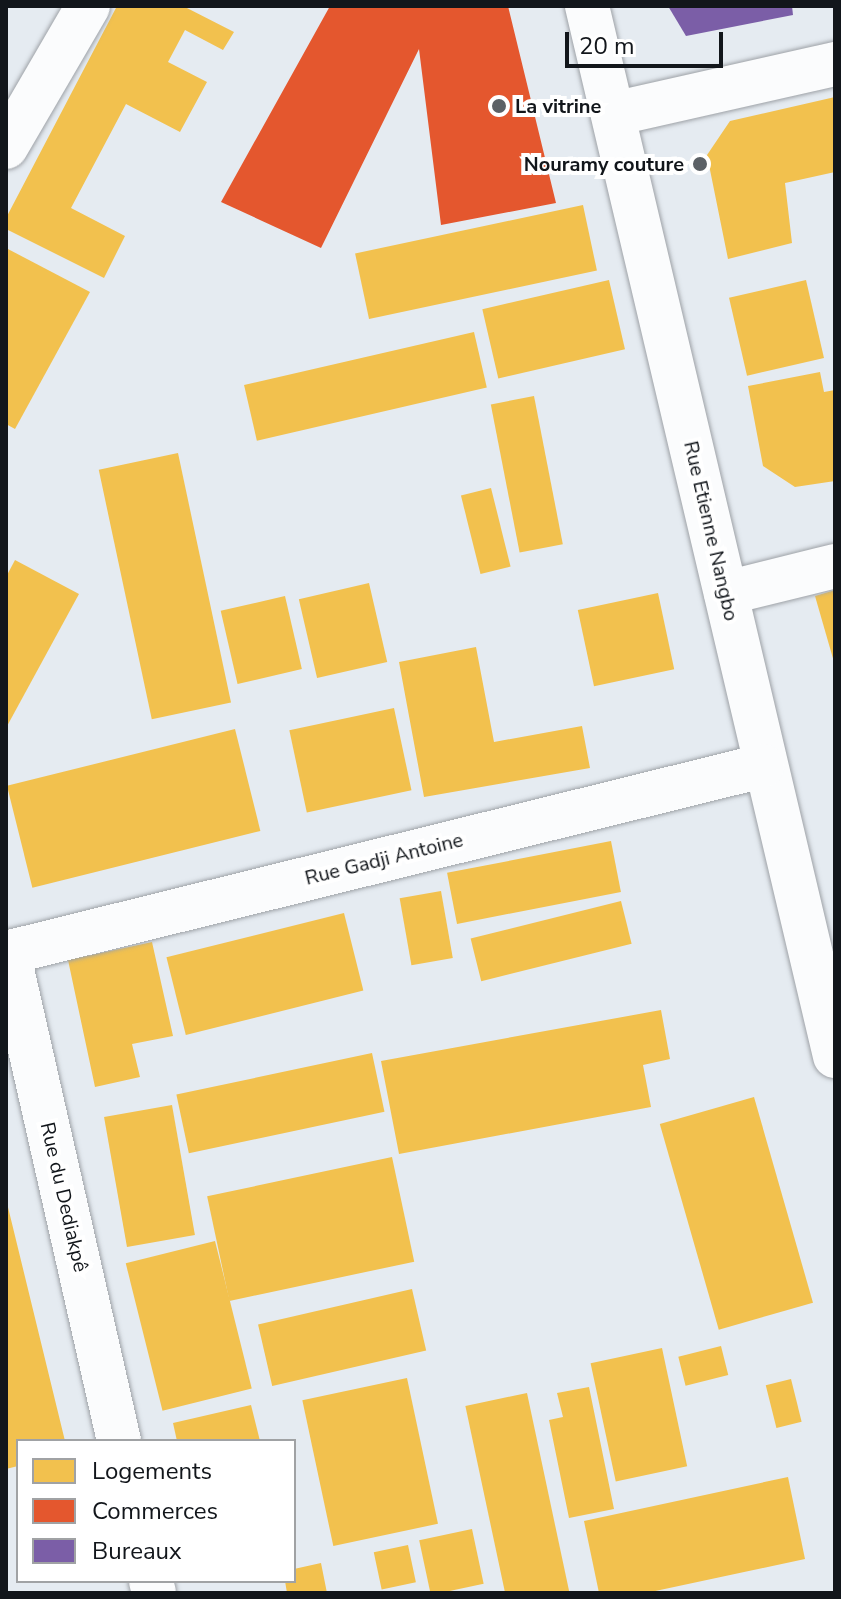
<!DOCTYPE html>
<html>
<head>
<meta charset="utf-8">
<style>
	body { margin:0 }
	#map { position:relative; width:841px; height:1599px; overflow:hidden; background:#e5ebf1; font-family:"Nunito Sans",sans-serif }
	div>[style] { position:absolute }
	.homes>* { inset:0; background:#f2c14e; transform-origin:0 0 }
	.shops>* { inset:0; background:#e4572e }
	.offices>* { inset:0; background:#7b5ea7 }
	.roads { filter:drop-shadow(0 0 2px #9ea2a7) drop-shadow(0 0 2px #9ea2a7) }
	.street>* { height:44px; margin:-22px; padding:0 22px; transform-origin:22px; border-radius:22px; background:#fbfcfd }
	.dots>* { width:22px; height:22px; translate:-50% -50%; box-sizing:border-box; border:4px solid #fff; border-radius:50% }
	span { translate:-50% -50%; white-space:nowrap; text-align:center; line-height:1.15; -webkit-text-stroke:8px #fff; paint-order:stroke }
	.poi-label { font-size:20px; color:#12161b; font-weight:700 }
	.left { translate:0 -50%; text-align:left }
	.right { translate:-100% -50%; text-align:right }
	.street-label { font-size:20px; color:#12161b }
	.frame { position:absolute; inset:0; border:8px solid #12161b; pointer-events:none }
	.legend { position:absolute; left:16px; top:1439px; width:280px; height:144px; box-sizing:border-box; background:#fff; border:2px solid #a0a2a4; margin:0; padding:10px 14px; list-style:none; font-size:24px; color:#12161b }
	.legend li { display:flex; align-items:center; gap:16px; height:40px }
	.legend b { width:40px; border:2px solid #a0a2a4 }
	.scale { position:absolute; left:565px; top:32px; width:158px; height:36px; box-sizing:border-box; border:4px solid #12161b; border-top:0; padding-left:10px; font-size:24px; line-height:28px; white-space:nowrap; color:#12161b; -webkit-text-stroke:6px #fff; paint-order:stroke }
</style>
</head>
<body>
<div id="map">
	<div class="homes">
		<i style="clip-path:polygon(117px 6px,183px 6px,234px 32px,223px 50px,185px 30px,168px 62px,207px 82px,180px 132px,126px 104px,71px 208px,125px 236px,104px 278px,6px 229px,6px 218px)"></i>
		<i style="clip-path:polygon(835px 97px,835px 172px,785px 183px,792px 243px,728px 259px,707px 155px,730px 121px)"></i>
		<i style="left:583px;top:205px;width:67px;height:233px;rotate:78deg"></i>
		<i style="clip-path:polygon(6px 248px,90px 292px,15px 429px,6px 424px)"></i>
		<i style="left:609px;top:280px;width:71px;height:130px;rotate:77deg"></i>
		<i style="left:806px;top:280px;width:80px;height:79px;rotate:77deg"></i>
		<i style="left:474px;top:332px;width:57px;height:236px;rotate:77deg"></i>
		<i style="clip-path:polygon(820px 372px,824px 392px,835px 390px,835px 481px,795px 487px,763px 466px,748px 386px)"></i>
		<i style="left:534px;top:396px;width:151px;height:44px;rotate:79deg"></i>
		<i style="left:178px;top:453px;width:255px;height:81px;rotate:78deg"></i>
		<i style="left:491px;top:488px;width:81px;height:31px;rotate:76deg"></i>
		<i style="clip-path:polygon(15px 560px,79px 594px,6px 728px,6px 577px)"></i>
		<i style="left:369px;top:583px;width:81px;height:72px;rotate:77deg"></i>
		<i style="clip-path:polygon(835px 590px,835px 662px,834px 662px,815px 596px)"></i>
		<i style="left:658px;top:593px;width:78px;height:82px;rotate:78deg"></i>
		<i style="left:285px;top:596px;width:75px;height:66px;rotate:77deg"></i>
		<i style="clip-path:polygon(476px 647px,494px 742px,582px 726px,590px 768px,424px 797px,399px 662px)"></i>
		<i style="left:394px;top:708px;width:84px;height:107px;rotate:78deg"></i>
		<i style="left:235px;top:729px;width:105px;height:235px;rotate:76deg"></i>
		<i style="left:611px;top:841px;width:52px;height:167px;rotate:79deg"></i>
		<i style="left:441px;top:891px;width:68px;height:42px;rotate:80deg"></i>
		<i style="left:621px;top:901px;width:44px;height:155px;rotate:76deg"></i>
		<i style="left:344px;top:913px;width:80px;height:183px;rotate:76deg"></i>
		<i style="clip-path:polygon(152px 942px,173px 1036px,132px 1044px,140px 1077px,95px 1087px,68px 960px)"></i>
		<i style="clip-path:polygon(661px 1010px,670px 1059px,643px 1065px,651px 1107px,399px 1154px,381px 1061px)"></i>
		<i style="left:372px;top:1053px;width:60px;height:200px;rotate:78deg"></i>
		<i style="left:754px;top:1097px;width:214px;height:98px;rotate:74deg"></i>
		<i style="left:172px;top:1105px;width:132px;height:69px;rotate:80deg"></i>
		<i style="left:392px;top:1157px;width:107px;height:189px;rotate:78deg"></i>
		<i style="clip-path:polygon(6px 1199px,65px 1441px,18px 1441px,18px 1466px,6px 1469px)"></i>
		<i style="left:215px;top:1241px;width:152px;height:92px;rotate:76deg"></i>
		<i style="left:412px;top:1289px;width:63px;height:158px;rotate:77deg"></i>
		<i style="left:721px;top:1346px;width:30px;height:44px;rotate:76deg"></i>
		<i style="left:662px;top:1348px;width:121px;height:73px;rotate:78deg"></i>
		<i style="left:407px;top:1378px;width:149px;height:107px;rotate:78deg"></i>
		<i style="left:791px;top:1379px;width:44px;height:26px;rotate:76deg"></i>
		<i style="clip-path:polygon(589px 1387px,614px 1509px,569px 1518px,549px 1420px,563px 1417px,557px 1393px)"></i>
		<i style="left:527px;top:1393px;width:204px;height:63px;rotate:78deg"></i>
		<i style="clip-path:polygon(251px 1405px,260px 1441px,177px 1441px,173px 1423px)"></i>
		<i style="clip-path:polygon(788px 1477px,805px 1559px,646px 1593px,599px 1593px,584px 1521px)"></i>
		<i style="left:472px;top:1529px;width:56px;height:54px;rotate:78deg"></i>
		<i style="left:408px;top:1545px;width:38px;height:35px;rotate:78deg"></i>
		<i style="clip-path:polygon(321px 1563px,327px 1593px,287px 1593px,285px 1581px,294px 1581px,294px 1569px)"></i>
	</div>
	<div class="shops">
		<i style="clip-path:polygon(330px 6px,508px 6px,556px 203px,441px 225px,419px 49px,321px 248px,221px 202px)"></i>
	</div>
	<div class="offices">
		<i style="clip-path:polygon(668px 6px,792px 6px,793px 15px,686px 36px)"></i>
	</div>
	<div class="roads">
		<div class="street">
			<i style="left:587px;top:6px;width:1079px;rotate:76.71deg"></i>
			<i style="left:613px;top:114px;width:228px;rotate:-12.7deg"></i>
			<i style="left:6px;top:147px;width:163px;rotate:-59.8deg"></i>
			<i style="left:726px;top:593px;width:112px;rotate:-13.9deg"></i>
			<i style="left:8px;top:952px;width:501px;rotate:77.21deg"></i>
			<i style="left:6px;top:953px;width:779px;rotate:-13.89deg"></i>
			<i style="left:151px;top:1581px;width:12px;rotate:76deg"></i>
		</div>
	</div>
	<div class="dots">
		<i style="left:499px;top:106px;background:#5c6166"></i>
		<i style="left:700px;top:164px;background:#5c6166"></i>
	</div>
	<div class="poi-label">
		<span class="left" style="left:515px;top:106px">La vitrine</span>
		<span class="right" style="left:684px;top:164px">Nouramy couture</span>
	</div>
	<div class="street-label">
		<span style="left:711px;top:531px;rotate:77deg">Rue Etienne Nangbo</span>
		<span style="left:384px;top:859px;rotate:-14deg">Rue Gadji Antoine</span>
		<span style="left:64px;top:1197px;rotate:77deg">Rue du Dediakpê</span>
	</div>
	<div class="frame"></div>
	<ul class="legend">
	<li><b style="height:22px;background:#f2c14e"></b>Logements</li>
	<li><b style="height:22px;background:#e4572e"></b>Commerces</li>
	<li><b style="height:22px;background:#7b5ea7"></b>Bureaux</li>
	</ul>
	<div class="scale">20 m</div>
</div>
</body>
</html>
